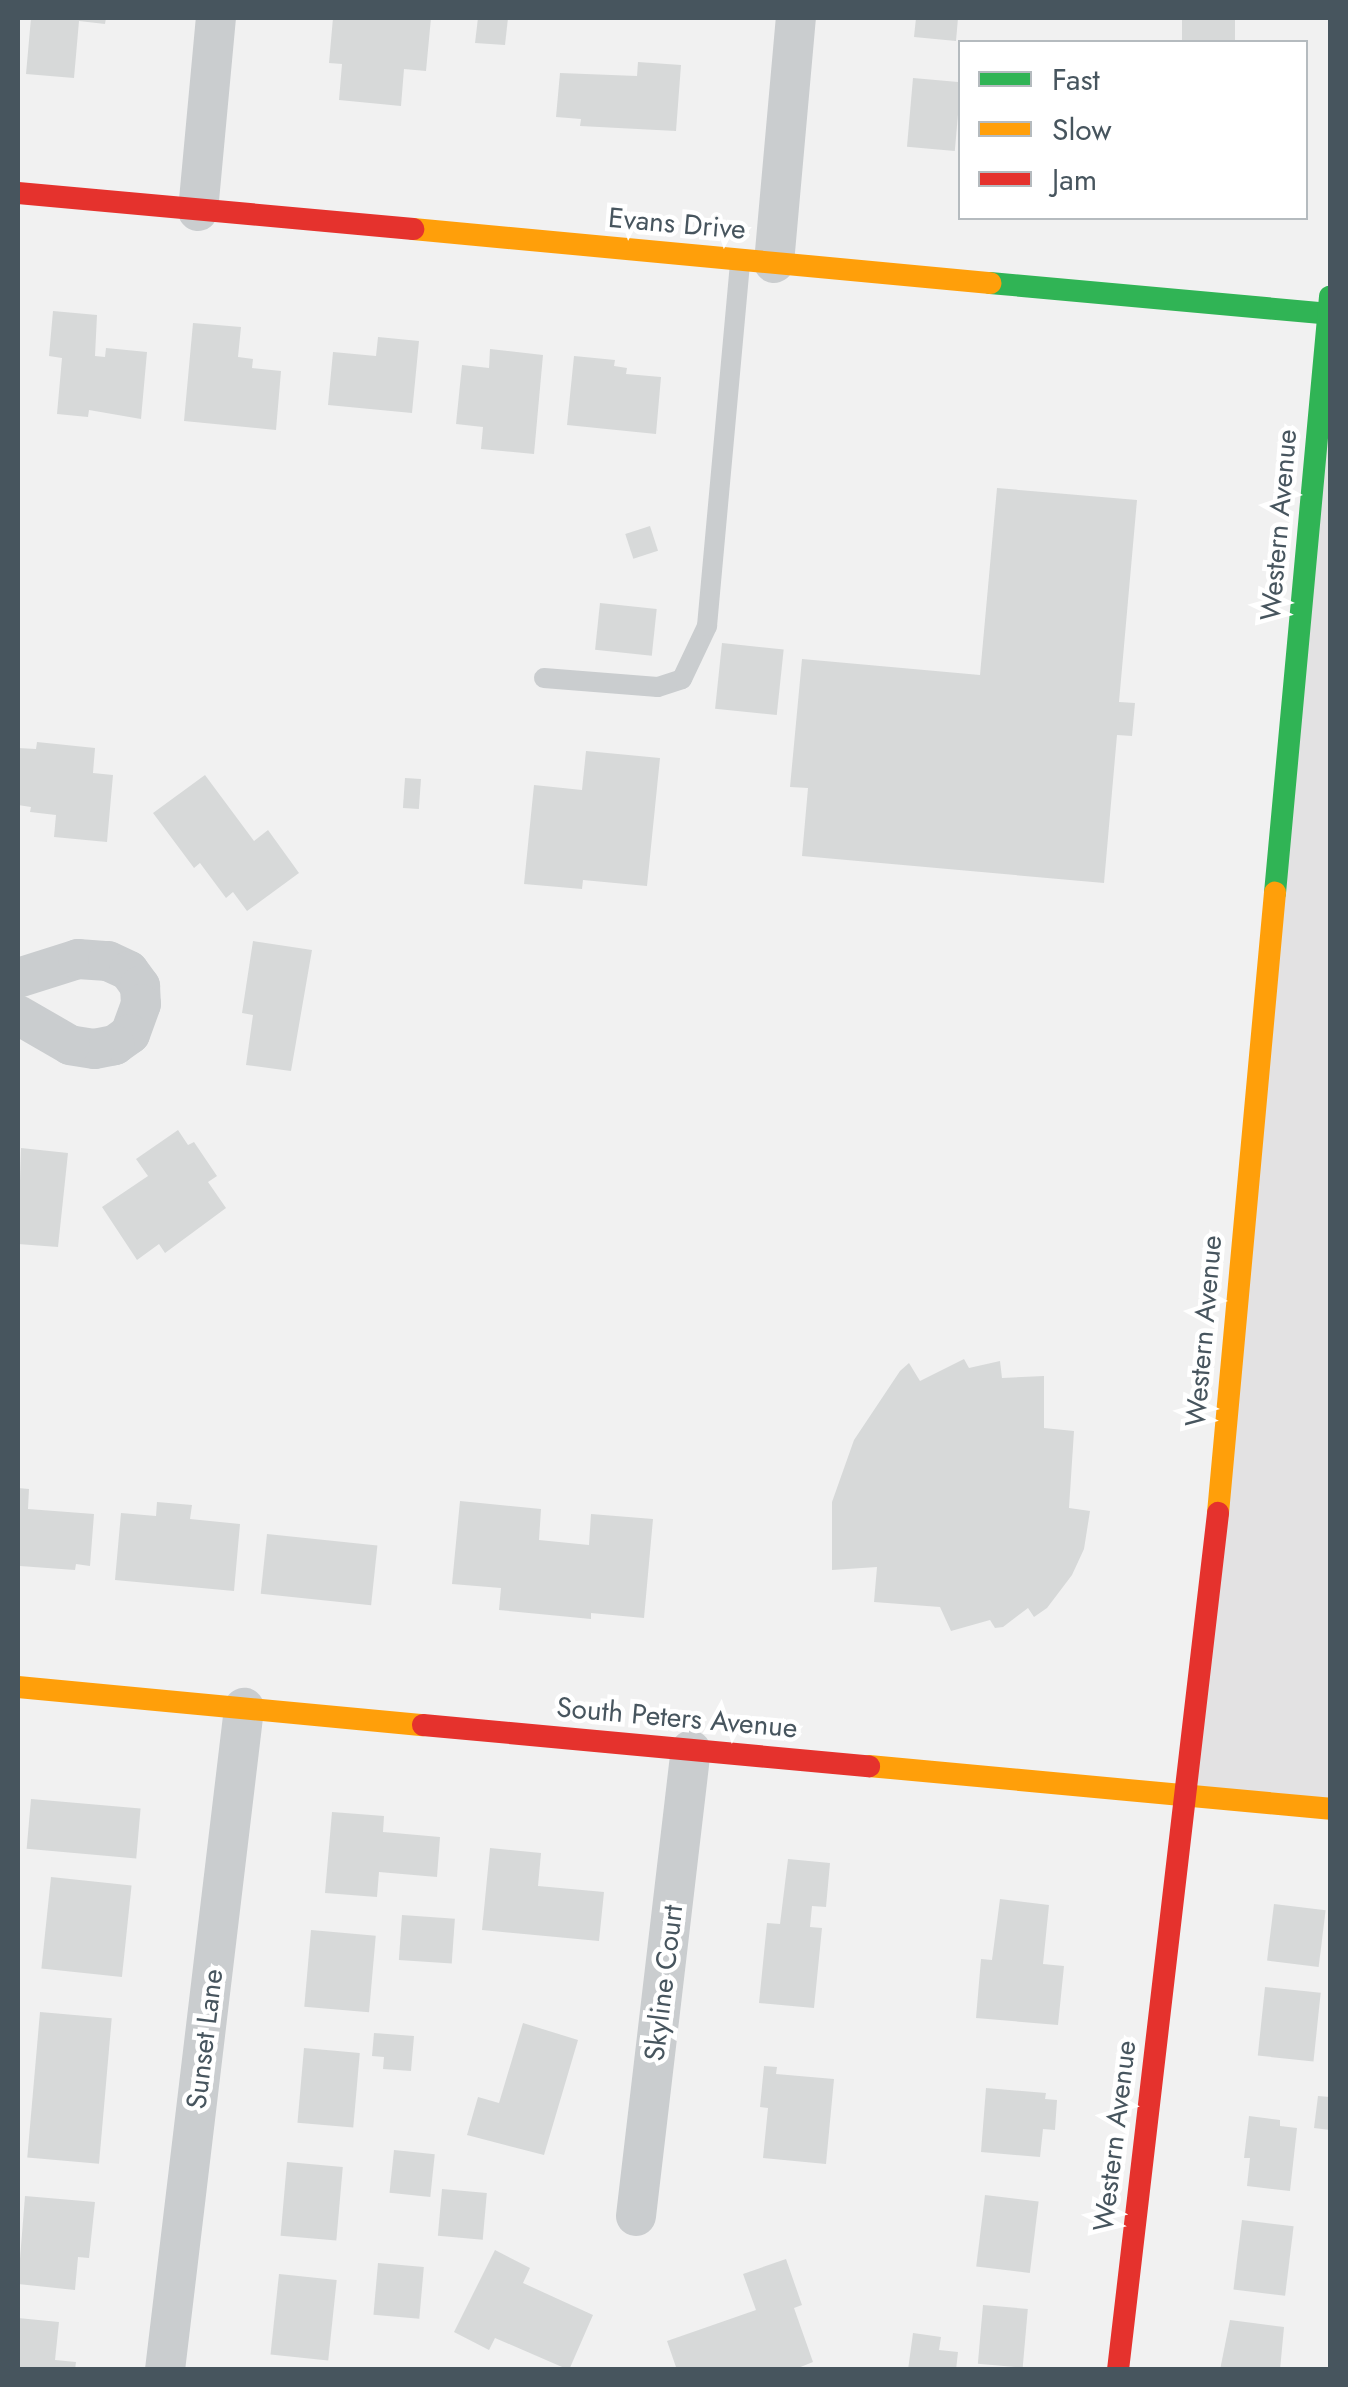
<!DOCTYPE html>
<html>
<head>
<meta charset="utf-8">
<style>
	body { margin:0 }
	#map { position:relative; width:1348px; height:2387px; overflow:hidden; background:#f1f1f1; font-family:Jost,sans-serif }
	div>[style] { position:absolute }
	.education>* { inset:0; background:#e3e2e3 }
	.building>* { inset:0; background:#d7d9d9; transform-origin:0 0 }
	.lane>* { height:20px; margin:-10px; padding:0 10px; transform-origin:10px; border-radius:10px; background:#cacdcf }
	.street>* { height:40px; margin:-20px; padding:0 20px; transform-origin:20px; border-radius:20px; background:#cacdcf }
	.fast>* { height:22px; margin:-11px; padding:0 11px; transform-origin:11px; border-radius:11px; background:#30b455 }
	.slow>* { height:22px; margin:-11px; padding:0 11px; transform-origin:11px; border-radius:11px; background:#ff9f0a }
	.jam>* { height:22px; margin:-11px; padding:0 11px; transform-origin:11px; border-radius:11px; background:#e5322d }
	span { translate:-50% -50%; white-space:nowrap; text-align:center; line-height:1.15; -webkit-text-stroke:9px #fff; paint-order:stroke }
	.street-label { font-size:28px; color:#47555e }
	.frame { position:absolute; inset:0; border:20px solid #47555e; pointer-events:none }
	.legend { position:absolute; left:958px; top:40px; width:350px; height:180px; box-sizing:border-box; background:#fff; border:2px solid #b5bbbf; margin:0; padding:12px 18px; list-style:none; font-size:30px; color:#47555e }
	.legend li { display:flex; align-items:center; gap:20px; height:50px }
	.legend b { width:50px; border:2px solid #b5bbbf }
</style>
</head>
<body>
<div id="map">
	<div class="education">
		<i style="clip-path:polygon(1330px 314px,1330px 1809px,1186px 1795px)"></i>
	</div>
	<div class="building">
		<i style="clip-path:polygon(31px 18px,106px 18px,105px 24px,79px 21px,74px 78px,26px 74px)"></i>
		<i style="clip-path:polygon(333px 18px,431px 18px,426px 71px,404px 69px,401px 106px,339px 100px,342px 64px,329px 63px)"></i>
		<i style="clip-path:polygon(478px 18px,508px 18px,505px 45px,475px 43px)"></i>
		<i style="clip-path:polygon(916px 18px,958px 18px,956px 41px,914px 37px)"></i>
		<i style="left:1182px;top:18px;width:53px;height:24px"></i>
		<i style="clip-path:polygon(638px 62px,681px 65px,676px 131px,580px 126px,581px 119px,556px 117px,560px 73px,637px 76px)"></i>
		<i style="left:913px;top:78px;width:48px;height:69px;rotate:5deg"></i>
		<i style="clip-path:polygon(53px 311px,97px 315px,95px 356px,105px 357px,106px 348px,147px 352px,141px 419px,89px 410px,88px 417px,57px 414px,62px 358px,49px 356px)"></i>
		<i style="clip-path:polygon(193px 323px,241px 327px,238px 357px,253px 359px,252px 368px,281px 371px,276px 430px,184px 421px)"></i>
		<i style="clip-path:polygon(378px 337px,419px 341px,412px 413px,328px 405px,333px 352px,376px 356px)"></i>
		<i style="clip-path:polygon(490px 349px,543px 355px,534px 454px,481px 449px,483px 427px,456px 424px,462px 365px,489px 368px)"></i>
		<i style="clip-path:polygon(574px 356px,615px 360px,614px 366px,627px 368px,626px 374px,661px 377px,656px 434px,567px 425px)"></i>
		<i style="clip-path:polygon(997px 488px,1137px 500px,1119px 702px,1135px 703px,1132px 736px,1117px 735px,1104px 883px,802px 856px,808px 788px,790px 787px,802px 659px,980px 675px)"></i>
		<i style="left:650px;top:526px;width:26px;height:26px;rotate:72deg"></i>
		<i style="left:600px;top:603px;width:57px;height:47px;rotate:6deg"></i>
		<i style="left:722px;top:643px;width:62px;height:66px;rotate:6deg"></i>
		<i style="clip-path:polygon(37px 742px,95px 748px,93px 773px,113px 775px,107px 842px,54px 837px,56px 815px,30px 812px,31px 807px,18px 805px,18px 748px,36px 749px)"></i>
		<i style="clip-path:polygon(586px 751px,660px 758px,647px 886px,583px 880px,582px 889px,524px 884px,534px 785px,582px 790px)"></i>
		<i style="clip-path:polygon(205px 775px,254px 841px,268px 830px,299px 873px,247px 911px,233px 892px,226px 898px,200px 863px,194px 868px,153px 813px)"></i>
		<i style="left:405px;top:778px;width:16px;height:30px;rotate:4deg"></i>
		<i style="clip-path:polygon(253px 941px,312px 950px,291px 1071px,246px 1065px,253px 1015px,242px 1013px)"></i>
		<i style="clip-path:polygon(178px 1130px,188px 1145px,194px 1142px,217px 1176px,208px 1182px,226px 1208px,165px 1253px,159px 1244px,137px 1260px,102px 1207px,148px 1176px,136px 1159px)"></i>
		<i style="clip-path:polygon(21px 1148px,68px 1153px,58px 1247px,18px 1244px)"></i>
		<i style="clip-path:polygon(964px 1359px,969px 1368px,1000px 1361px,1002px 1378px,1044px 1376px,1044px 1428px,1074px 1431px,1069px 1508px,1090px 1511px,1084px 1549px,1072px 1575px,1047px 1608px,1034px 1617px,1028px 1608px,1003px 1627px,995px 1628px,990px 1620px,951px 1631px,940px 1607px,874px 1602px,877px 1567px,832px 1570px,832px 1502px,854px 1440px,900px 1371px,909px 1363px,920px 1381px)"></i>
		<i style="clip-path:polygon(18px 1488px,29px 1489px,28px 1509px,94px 1514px,90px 1566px,76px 1564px,75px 1570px,20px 1566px)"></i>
		<i style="clip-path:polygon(460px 1501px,541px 1509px,539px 1540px,589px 1545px,591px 1514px,653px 1519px,644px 1618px,591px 1613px,591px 1619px,499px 1610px,501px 1588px,452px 1584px)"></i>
		<i style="clip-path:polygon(157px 1502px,192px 1505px,190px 1519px,240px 1524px,234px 1591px,115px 1580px,121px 1513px,156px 1516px)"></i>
		<i style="left:267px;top:1534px;width:111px;height:60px;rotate:6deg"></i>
		<i style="left:31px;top:1799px;width:110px;height:50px;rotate:5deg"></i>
		<i style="clip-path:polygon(332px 1812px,384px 1816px,383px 1832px,440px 1837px,437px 1877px,379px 1872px,377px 1897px,325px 1893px)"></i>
		<i style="clip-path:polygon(490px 1848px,541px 1853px,538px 1886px,604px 1892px,599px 1941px,482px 1930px)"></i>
		<i style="clip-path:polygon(788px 1859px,830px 1863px,826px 1907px,812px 1906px,810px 1927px,822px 1928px,814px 2008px,759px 2003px,767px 1923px,780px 1924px)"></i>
		<i style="left:51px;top:1877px;width:81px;height:92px;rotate:6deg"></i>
		<i style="clip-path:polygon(1000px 1899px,1049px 1905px,1043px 1964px,1064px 1966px,1058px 2025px,976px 2018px,981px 1959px,992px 1960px)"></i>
		<i style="left:1274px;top:1904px;width:52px;height:57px;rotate:7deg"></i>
		<i style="left:402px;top:1915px;width:53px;height:45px;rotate:4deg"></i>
		<i style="left:311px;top:1930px;width:65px;height:77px;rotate:5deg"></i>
		<i style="left:1265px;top:1987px;width:56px;height:69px;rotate:6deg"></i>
		<i style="left:40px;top:2012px;width:72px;height:146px;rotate:5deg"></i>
		<i style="clip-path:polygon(523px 2023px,578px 2040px,544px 2155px,467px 2135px,478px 2097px,499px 2103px)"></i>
		<i style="clip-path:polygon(374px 2033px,414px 2036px,411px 2071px,383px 2069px,384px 2057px,372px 2056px)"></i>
		<i style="left:304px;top:2048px;width:56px;height:75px;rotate:5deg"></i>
		<i style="clip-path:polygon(764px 2066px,777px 2067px,776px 2074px,834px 2079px,826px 2164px,763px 2158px,768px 2108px,760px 2107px)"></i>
		<i style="clip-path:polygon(986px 2088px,1046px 2093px,1045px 2099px,1057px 2100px,1055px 2130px,1043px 2129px,1040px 2157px,981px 2152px)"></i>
		<i style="clip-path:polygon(1318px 2096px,1330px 2097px,1330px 2130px,1314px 2128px)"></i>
		<i style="clip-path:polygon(1249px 2116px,1280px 2120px,1280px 2126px,1297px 2128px,1290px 2191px,1247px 2186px,1250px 2158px,1244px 2158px)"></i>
		<i style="left:394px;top:2150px;width:41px;height:43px;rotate:6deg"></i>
		<i style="left:287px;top:2162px;width:56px;height:74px;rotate:5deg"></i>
		<i style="left:442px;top:2189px;width:45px;height:47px;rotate:5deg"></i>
		<i style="left:985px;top:2195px;width:54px;height:72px;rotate:7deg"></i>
		<i style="clip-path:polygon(25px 2196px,95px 2202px,89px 2258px,78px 2257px,75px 2290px,18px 2284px)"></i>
		<i style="left:1242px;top:2220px;width:52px;height:70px;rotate:7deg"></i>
		<i style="clip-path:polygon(495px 2250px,530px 2268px,523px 2283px,593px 2315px,569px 2370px,495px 2338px,489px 2350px,454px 2332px)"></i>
		<i style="clip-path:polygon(786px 2259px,802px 2305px,794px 2308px,813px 2362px,793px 2370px,677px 2370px,667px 2341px,756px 2310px,743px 2274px)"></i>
		<i style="left:378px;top:2263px;width:46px;height:52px;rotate:5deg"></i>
		<i style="left:279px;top:2274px;width:58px;height:81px;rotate:6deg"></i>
		<i style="left:983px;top:2305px;width:45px;height:59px;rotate:5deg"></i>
		<i style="clip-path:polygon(18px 2318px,59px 2322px,55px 2360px,76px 2362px,75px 2370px,18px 2370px)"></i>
		<i style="clip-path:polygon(1230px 2320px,1284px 2327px,1280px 2370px,1220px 2370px)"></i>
		<i style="clip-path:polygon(913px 2333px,941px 2337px,939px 2350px,958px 2352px,956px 2370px,908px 2370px)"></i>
	</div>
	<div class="lane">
		<i style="left:544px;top:678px;width:114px;rotate:4.5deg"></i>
		<i style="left:658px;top:687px;width:25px;rotate:-18deg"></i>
		<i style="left:682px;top:679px;width:59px;rotate:-64.7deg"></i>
		<i style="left:707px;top:626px;width:365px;rotate:-84.8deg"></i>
	</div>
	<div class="street">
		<i style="left:198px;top:211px;width:194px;rotate:-84.7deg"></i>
		<i style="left:774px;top:263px;width:246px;rotate:-84.9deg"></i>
		<i style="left:18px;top:978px;width:63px;rotate:-17.6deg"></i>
		<i style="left:78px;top:959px;width:30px;rotate:4deg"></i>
		<i style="left:108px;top:961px;width:23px;rotate:25deg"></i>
		<i style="left:129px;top:971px;width:19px;rotate:54deg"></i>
		<i style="left:140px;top:986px;width:18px;rotate:87deg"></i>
		<i style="left:141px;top:1004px;width:32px;rotate:110deg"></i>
		<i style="left:130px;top:1034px;width:19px;rotate:144deg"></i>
		<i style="left:115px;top:1045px;width:21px;rotate:169deg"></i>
		<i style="left:94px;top:1049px;width:24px;rotate:-171deg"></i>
		<i style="left:70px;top:1045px;width:60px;rotate:-150deg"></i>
		<i style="left:636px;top:2216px;width:469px;rotate:-83.3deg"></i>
		<i style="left:165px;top:2370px;width:667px;rotate:-83.19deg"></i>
	</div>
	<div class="fast">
		<i style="left:990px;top:283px;width:341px;rotate:5.2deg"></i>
		<i style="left:1275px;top:893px;width:599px;rotate:-84.73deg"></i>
	</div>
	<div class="slow">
		<i style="left:413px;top:229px;width:580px;rotate:5.35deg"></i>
		<i style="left:1218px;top:1513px;width:623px;rotate:-84.75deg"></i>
		<i style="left:18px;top:1687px;width:407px;rotate:5.4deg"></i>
		<i style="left:869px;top:1766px;width:463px;rotate:5.3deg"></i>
	</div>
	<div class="jam">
		<i style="left:18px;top:193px;width:397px;rotate:5.2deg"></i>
		<i style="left:423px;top:1725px;width:448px;rotate:5.3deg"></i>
		<i style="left:1118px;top:2370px;width:863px;rotate:-83.34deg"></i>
	</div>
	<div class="street-label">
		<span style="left:677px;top:224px;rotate:5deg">Evans Drive</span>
		<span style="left:1279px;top:525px;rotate:-85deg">Western Avenue</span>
		<span style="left:1204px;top:1331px;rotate:-85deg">Western Avenue</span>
		<span style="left:677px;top:1718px;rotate:5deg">South Peters Avenue</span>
		<span style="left:664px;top:1983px;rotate:-83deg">Skyline Court</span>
		<span style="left:205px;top:2039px;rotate:-83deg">Sunset Lane</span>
		<span style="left:1115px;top:2136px;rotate:-83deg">Western Avenue</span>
	</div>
	<div class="frame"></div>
	<ul class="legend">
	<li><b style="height:12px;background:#30b455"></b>Fast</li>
	<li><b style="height:12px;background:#ff9f0a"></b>Slow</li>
	<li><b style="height:12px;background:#e5322d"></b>Jam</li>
	</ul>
</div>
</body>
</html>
